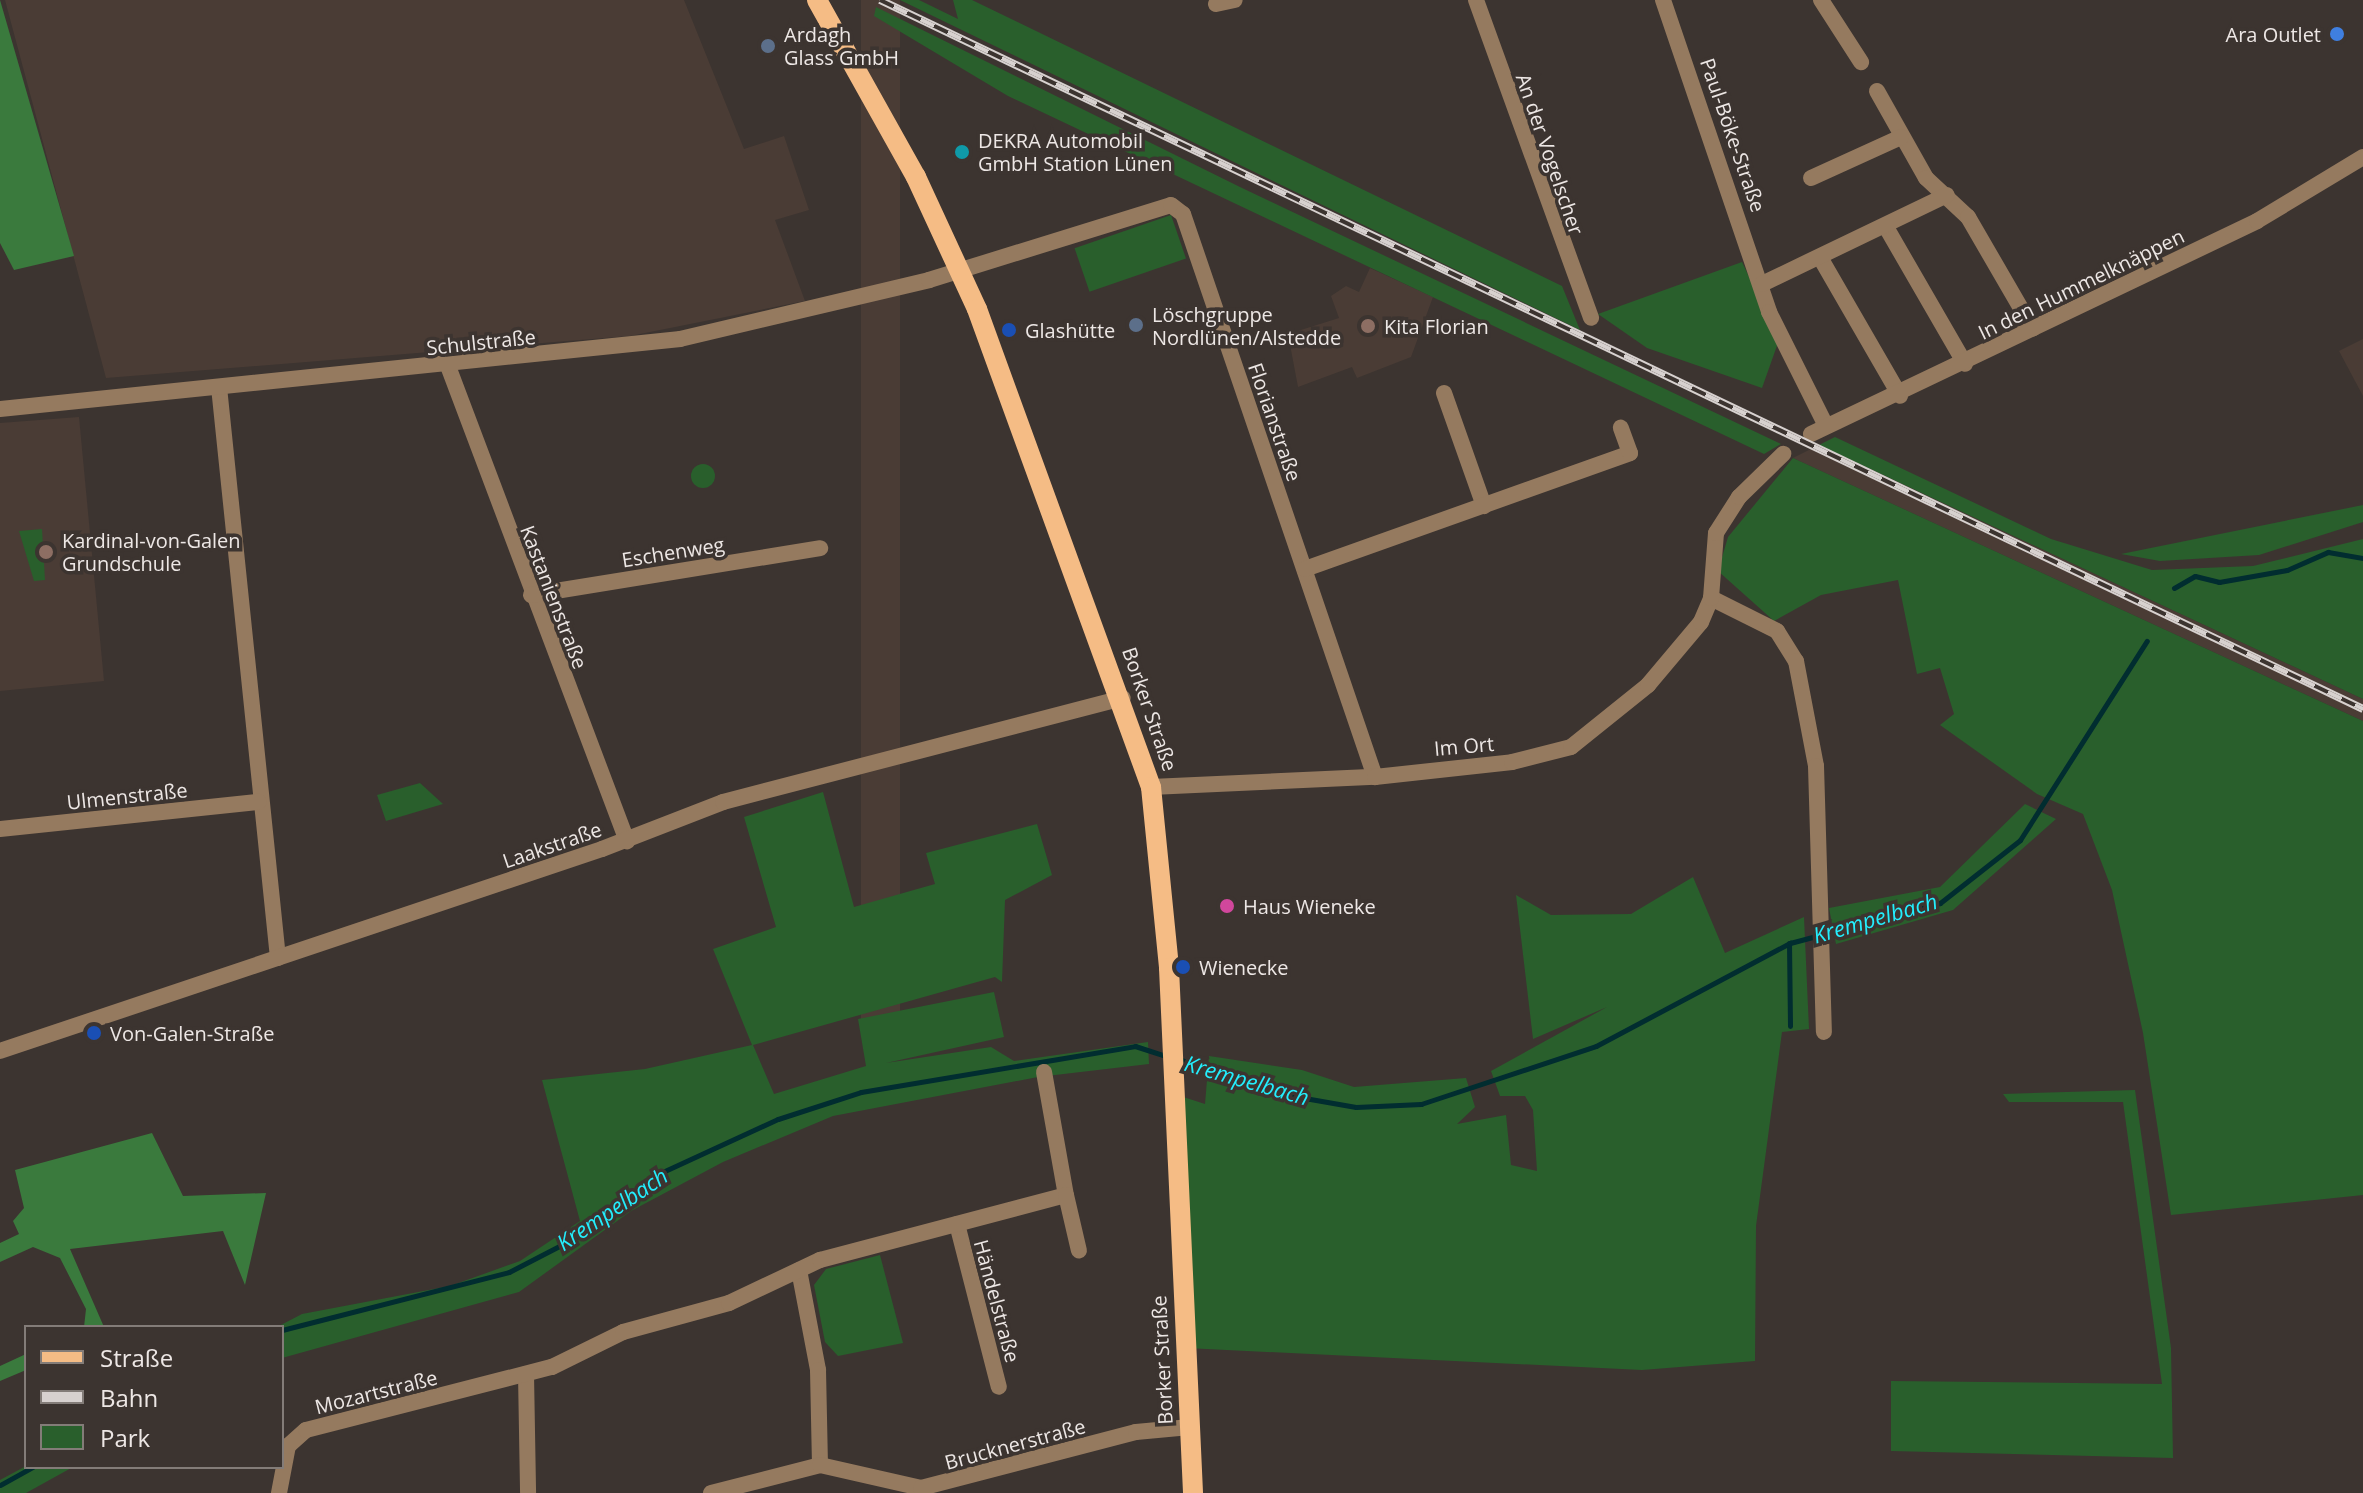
<!DOCTYPE html>
<html>
<head>
<meta charset="utf-8">
<style>
	body { margin:0 }
	#map { position:relative; width:2363px; height:1493px; overflow:hidden; background:#3c3430; font-family:"Open Sans",sans-serif }
	div>[style] { position:absolute }
	.built>* { inset:0; background:#4a3c35; transform-origin:0 0 }
	.green>* { inset:0; background:#295f2c; transform-origin:0 0 }
	.round { border-radius:50% }
	.forest>* { inset:0; background:#3a7a3d }
	.stream>* { height:5px; margin:-2.5px; padding:0 2.5px; transform-origin:2.5px; border-radius:2.5px; background:#012d30 }
	.minor>* { height:16px; margin:-8px; padding:0 8px; transform-origin:8px; border-radius:8px; background:#957a5f }
	.tertiary>* { height:16px; margin:-8px; padding:0 8px; transform-origin:8px; border-radius:8px; background:#957a5f }
	.primary>* { height:20px; margin:-10px; padding:0 10px; transform-origin:10px; border-radius:10px; background:#f5bc85 }
	.rail>* { height:8px; margin-top:-4px; transform-origin:0; background:repeating-linear-gradient(90deg,#3c3430 0 15px,#d7d1cf 0 30px); box-sizing:border-box; border-block:2px solid #d7d1cf }
	.dots>* { width:22px; height:22px; translate:-50% -50%; box-sizing:border-box; border:4px solid #3c3430; border-radius:50% }
	span { translate:-50% -50%; white-space:nowrap; text-align:center; line-height:1.15; -webkit-text-stroke:7px #3c3430; paint-order:stroke }
	.poi-label { font-size:20px; color:#ede7e5 }
	.left { translate:0 -50%; text-align:left }
	.right { translate:-100% -50%; text-align:right }
	.street-label { font-size:20px; color:#ede7e5 }
	.water-label { font-size:22px; color:#23eefd; font-style:italic }
	.legend { position:absolute; left:24px; top:1325px; width:260px; height:144px; box-sizing:border-box; background:#3c3430; border:2px solid #837c78; margin:0; padding:10px 14px; list-style:none; font-size:24px; color:#ede7e5 }
	.legend li { display:flex; align-items:center; gap:16px; height:40px }
	.legend b { width:40px; border:2px solid #837c78 }
</style>
</head>
<body>
<div id="map">
	<div class="built">
		<i style="clip-path:polygon(5px 0,684px 0,744px 149px,784px 136px,809px 210px,775px 220px,805px 301px,630px 336px,106px 378px)"></i>
		<i style="left:861px;top:0;width:39px;height:1022px"></i>
		<i style="clip-path:polygon(1370px 268px,1433px 297px,1411px 357px,1357px 378px,1352px 367px,1298px 387px,1288px 334px,1339px 318px,1331px 296px,1346px 286px,1359px 292px)"></i>
		<i style="clip-path:polygon(2363px 339px,2363px 396px,2339px 351px)"></i>
		<i style="clip-path:polygon(79px 417px,104px 681px,0 691px,0 423px)"></i>
		<i style="clip-path:polygon(1819px 445px,2363px 699px,2363px 721px,1793px 458px)"></i>
	</div>
	<div class="green">
		<i style="clip-path:polygon(900px 0,919px 0,958px 19px,953px 0,972px 0,1562px 286px,1580px 330px)"></i>
		<i style="clip-path:polygon(876px 7px,1240px 187px,1781px 444px,1764px 454px,1008px 96px,874px 16px)"></i>
		<i style="left:1171px;top:215px;width:46px;height:102px;rotate:71deg"></i>
		<i style="clip-path:polygon(1742px 262px,1779px 340px,1762px 388px,1647px 348px,1598px 314px)"></i>
		<i style="clip-path:polygon(1835px 437px,2051px 539px,2152px 570px,2253px 566px,2363px 539px,2363px 699px,1819px 445px)"></i>
		<i style="clip-path:polygon(1793px 458px,2363px 721px,2363px 1195px,2171px 1215px,2143px 1033px,2112px 890px,2083px 814px,2037px 794px,1940px 725px,1954px 714px,1940px 668px,1917px 674px,1898px 580px,1821px 595px,1774px 621px,1718px 571px,1728px 537px)"></i>
		<i class="round" style="left:691px;top:464px;width:24px;height:24px"></i>
		<i style="clip-path:polygon(2363px 505px,2363px 522px,2259px 555px,2160px 561px,2121px 554px)"></i>
		<i style="clip-path:polygon(42px 529px,45px 580px,34px 581px,19px 531px)"></i>
		<i style="clip-path:polygon(420px 783px,443px 804px,386px 821px,377px 795px)"></i>
		<i style="clip-path:polygon(823px 792px,854px 907px,935px 884px,926px 853px,1037px 824px,1052px 875px,1005px 900px,1002px 982px,995px 977px,753px 1045px,774px 1094px,866px 1066px,858px 1019px,994px 992px,1004px 1037px,886px 1063px,991px 1047px,1014px 1061px,1148px 1042px,1149px 1064px,1038px 1077px,833px 1116px,723px 1162px,631px 1211px,519px 1292px,282px 1358px,277px 1327px,302px 1314px,450px 1286px,520px 1261px,580px 1221px,542px 1080px,645px 1069px,752px 1045px,713px 949px,776px 927px,744px 817px)"></i>
		<i style="clip-path:polygon(2025px 804px,2056px 819px,1953px 910px,1836px 944px,1829px 908px,1940px 887px)"></i>
		<i style="clip-path:polygon(1693px 877px,1725px 953px,1804px 917px,1809px 1029px,1782px 1032px,1756px 1226px,1755px 1361px,1642px 1370px,1186px 1348px,1174px 1094px,1205px 1104px,1209px 1056px,1302px 1070px,1354px 1087px,1466px 1078px,1475px 1107px,1457px 1124px,1506px 1115px,1511px 1165px,1537px 1171px,1533px 1110px,1525px 1096px,1500px 1096px,1491px 1071px,1607px 1007px,1533px 1039px,1516px 895px,1551px 915px,1631px 914px)"></i>
		<i style="clip-path:polygon(2135px 1090px,2171px 1348px,2173px 1458px,1891px 1451px,1891px 1381px,2162px 1384px,2123px 1102px,2009px 1102px,2003px 1094px)"></i>
		<i style="clip-path:polygon(880px 1255px,903px 1343px,838px 1356px,825px 1342px,814px 1285px,826px 1269px)"></i>
		<i style="clip-path:polygon(26px 1466px,26px 1467px,73px 1467px,26px 1493px,0 1493px,0 1480px)"></i>
	</div>
	<div class="forest">
		<i style="clip-path:polygon(0 0,74px 256px,14px 270px,0 243px)"></i>
		<i style="clip-path:polygon(152px 1133px,183px 1196px,266px 1193px,245px 1285px,223px 1231px,70px 1249px,104px 1327px,84px 1327px,86px 1309px,60px 1258px,33px 1247px,0 1262px,0 1243px,19px 1234px,13px 1221px,24px 1208px,15px 1170px)"></i>
		<i style="clip-path:polygon(26px 1354px,26px 1370px,0 1381px,0 1366px)"></i>
	</div>
	<div class="stream">
		<i style="left:2174px;top:588px;width:24px;rotate:-30deg"></i>
		<i style="left:2195px;top:576px;width:25px;rotate:14deg"></i>
		<i style="left:2219px;top:582px;width:69px;rotate:-10deg"></i>
		<i style="left:2287px;top:570px;width:45px;rotate:-23.7deg"></i>
		<i style="left:2328px;top:552px;width:36px;rotate:10deg"></i>
		<i style="left:1789px;top:943px;width:83px;rotate:89.3deg"></i>
		<i style="left:1179px;top:1059px;width:103px;rotate:19.3deg"></i>
		<i style="left:1276px;top:1093px;width:81px;rotate:9.9deg"></i>
		<i style="left:1356px;top:1107px;width:65px;rotate:-2.6deg"></i>
		<i style="left:1421px;top:1104px;width:184px;rotate:-18.3deg"></i>
		<i style="left:1596px;top:1046px;width:220px;rotate:-28deg"></i>
		<i style="left:1790px;top:943px;width:155px;rotate:-14.9deg"></i>
		<i style="left:1940px;top:903px;width:102px;rotate:-38.2deg"></i>
		<i style="left:2020px;top:840px;width:236px;rotate:-57.5deg"></i>
		<i style="left:282px;top:1330px;width:234px;rotate:-14.3deg"></i>
		<i style="left:509px;top:1272px;width:74px;rotate:-27.3deg"></i>
		<i style="left:575px;top:1238px;width:103px;rotate:-37.9deg"></i>
		<i style="left:656px;top:1175px;width:134px;rotate:-24.7deg"></i>
		<i style="left:778px;top:1119px;width:87px;rotate:-18deg"></i>
		<i style="left:861px;top:1092px;width:278px;rotate:-9.5deg"></i>
		<i style="left:1135px;top:1046px;width:36px;rotate:18deg"></i>
		<i style="left:0;top:1485px;width:38px;rotate:-29deg"></i>
	</div>
	<div class="minor">
		<i style="left:1476px;top:0;width:338px;rotate:70.1deg"></i>
		<i style="left:1663px;top:0;width:330px;rotate:71.2deg"></i>
		<i style="left:1769px;top:312px;width:127px;rotate:63.4deg"></i>
		<i style="left:1821px;top:0;width:74px;rotate:57.2deg"></i>
		<i style="left:1216px;top:4px;width:19px;rotate:-12deg"></i>
		<i style="left:1877px;top:91px;width:100px;rotate:60.6deg"></i>
		<i style="left:1926px;top:178px;width:57px;rotate:42.9deg"></i>
		<i style="left:1968px;top:217px;width:129px;rotate:59.9deg"></i>
		<i style="left:1811px;top:178px;width:99px;rotate:-24.5deg"></i>
		<i style="left:1886px;top:227px;width:158px;rotate:60deg"></i>
		<i style="left:1821px;top:259px;width:158px;rotate:60deg"></i>
		<i style="left:1762px;top:284px;width:205px;rotate:-25.7deg"></i>
		<i style="left:448px;top:366px;width:508px;rotate:69.35deg"></i>
		<i style="left:219px;top:387px;width:574px;rotate:84.1deg"></i>
		<i style="left:1444px;top:393px;width:120px;rotate:70.5deg"></i>
		<i style="left:0;top:409px;width:684px;rotate:-5.88deg"></i>
		<i style="left:680px;top:339px;width:256px;rotate:-13.3deg"></i>
		<i style="left:929px;top:280px;width:253px;rotate:-17.2deg"></i>
		<i style="left:1171px;top:205px;width:15px;rotate:37deg"></i>
		<i style="left:1183px;top:214px;width:595px;rotate:71.17deg"></i>
		<i style="left:1811px;top:434px;width:494px;rotate:-25.5deg"></i>
		<i style="left:2257px;top:221px;width:124px;rotate:-31.1deg"></i>
		<i style="left:1305px;top:569px;width:345px;rotate:-19.6deg"></i>
		<i style="left:1630px;top:453px;width:27px;rotate:-110deg"></i>
		<i style="left:531px;top:595px;width:293px;rotate:-9.2deg"></i>
		<i style="left:1711px;top:598px;width:74px;rotate:26.6deg"></i>
		<i style="left:1777px;top:631px;width:36px;rotate:58deg"></i>
		<i style="left:1796px;top:661px;width:107px;rotate:79.2deg"></i>
		<i style="left:1816px;top:766px;width:266px;rotate:88.3deg"></i>
		<i style="left:1151px;top:787px;width:224px;rotate:-2.6deg"></i>
		<i style="left:1375px;top:777px;width:138px;rotate:-6.2deg"></i>
		<i style="left:1512px;top:762px;width:61px;rotate:-14.3deg"></i>
		<i style="left:1571px;top:747px;width:99px;rotate:-38.8deg"></i>
		<i style="left:1648px;top:685px;width:82px;rotate:-49.9deg"></i>
		<i style="left:1701px;top:622px;width:26px;rotate:-67deg"></i>
		<i style="left:1711px;top:598px;width:65px;rotate:-85.6deg"></i>
		<i style="left:1716px;top:533px;width:43px;rotate:-57.4deg"></i>
		<i style="left:1739px;top:497px;width:62px;rotate:-44.3deg"></i>
		<i style="left:0;top:829px;width:260px;rotate:-6deg"></i>
		<i style="left:1044px;top:1072px;width:125px;rotate:79.9deg"></i>
		<i style="left:957px;top:1224px;width:168px;rotate:75.6deg"></i>
		<i style="left:799px;top:1270px;width:102px;rotate:79.2deg"></i>
		<i style="left:818px;top:1370px;width:95px;rotate:88.8deg"></i>
		<i style="left:526px;top:1374px;width:119px;rotate:89deg"></i>
		<i style="left:279px;top:1493px;width:48px;rotate:-79.2deg"></i>
		<i style="left:288px;top:1446px;width:24px;rotate:-42deg"></i>
		<i style="left:306px;top:1430px;width:254px;rotate:-14.4deg"></i>
		<i style="left:552px;top:1367px;width:79px;rotate:-26.2deg"></i>
		<i style="left:623px;top:1332px;width:110px;rotate:-15.3deg"></i>
		<i style="left:729px;top:1303px;width:101px;rotate:-25.3deg"></i>
		<i style="left:820px;top:1260px;width:254px;rotate:-14.8deg"></i>
		<i style="left:1066px;top:1195px;width:57px;rotate:76.9deg"></i>
		<i style="left:711px;top:1493px;width:113px;rotate:-14.4deg"></i>
		<i style="left:820px;top:1465px;width:104px;rotate:12.8deg"></i>
		<i style="left:921px;top:1488px;width:222px;rotate:-14.6deg"></i>
		<i style="left:1136px;top:1432px;width:54px;rotate:-5.3deg"></i>
	</div>
	<div class="tertiary">
		<i style="left:0;top:1051px;width:635px;rotate:-18.55deg"></i>
		<i style="left:602px;top:849px;width:130px;rotate:-21.2deg"></i>
		<i style="left:723px;top:802px;width:413px;rotate:-14.6deg"></i>
	</div>
	<div class="primary">
		<i style="left:817px;top:0;width:203px;rotate:60.8deg"></i>
		<i style="left:916px;top:177px;width:145px;rotate:65.2deg"></i>
		<i style="left:977px;top:309px;width:509px;rotate:70deg"></i>
		<i style="left:1151px;top:787px;width:182px;rotate:84.3deg"></i>
		<i style="left:1169px;top:968px;width:526px;rotate:87.38deg"></i>
	</div>
	<div class="rail">
		<i style="left:880px;top:0;width:1644px;rotate:25.55deg"></i>
	</div>
	<div class="dots">
		<i style="left:2337px;top:34px;background:#3f7fe0"></i>
		<i style="left:768px;top:46px;background:#5c6f8a"></i>
		<i style="left:962px;top:152px;background:#0f9aa8"></i>
		<i style="left:1136px;top:325px;background:#5c6f8a"></i>
		<i style="left:1368px;top:326px;background:#8d6e63"></i>
		<i style="left:1009px;top:330px;background:#1a4fb4"></i>
		<i style="left:46px;top:552px;background:#8d6e63"></i>
		<i style="left:1227px;top:906px;background:#d1479c"></i>
		<i style="left:1183px;top:967px;background:#1a4fb4"></i>
		<i style="left:94px;top:1033px;background:#1a4fb4"></i>
	</div>
	<div class="poi-label">
		<span class="left" style="left:784px;top:46px">Ardagh<br>Glass GmbH</span>
		<span class="right" style="left:2321px;top:34px">Ara Outlet</span>
		<span class="left" style="left:978px;top:152px">DEKRA Automobil<br>GmbH Station Lünen</span>
		<span class="left" style="left:1152px;top:326px">Löschgruppe<br>Nordlünen/Alstedde</span>
		<span class="left" style="left:1384px;top:326px">Kita Florian</span>
		<span class="left" style="left:1025px;top:330px">Glashütte</span>
		<span class="left" style="left:62px;top:552px">Kardinal-von-Galen<br>Grundschule</span>
		<span class="left" style="left:1243px;top:906px">Haus Wieneke</span>
		<span class="left" style="left:1199px;top:967px">Wienecke</span>
		<span class="left" style="left:110px;top:1033px">Von-Galen-Straße</span>
	</div>
	<div class="street-label">
		<span style="left:1733px;top:135px;rotate:71deg">Paul-Böke-Straße</span>
		<span style="left:1550px;top:154px;rotate:71deg">An der Vogelscher</span>
		<span style="left:2081px;top:284px;rotate:-26deg">In den Hummelknäppen</span>
		<span style="left:481px;top:342px;rotate:-6deg">Schulstraße</span>
		<span style="left:1275px;top:422px;rotate:71deg">Florianstraße</span>
		<span style="left:673px;top:552px;rotate:-9deg">Eschenweg</span>
		<span style="left:554px;top:597px;rotate:69deg">Kastanienstraße</span>
		<span style="left:1150px;top:709px;rotate:71deg">Borker Straße</span>
		<span style="left:1464px;top:746px;rotate:-5deg">Im Ort</span>
		<span style="left:127px;top:796px;rotate:-6deg">Ulmenstraße</span>
		<span style="left:552px;top:845px;rotate:-19deg">Laakstraße</span>
		<span style="left:997px;top:1301px;rotate:75deg">Händelstraße</span>
		<span style="left:1162px;top:1360px;rotate:-93deg">Borker Straße</span>
		<span style="left:376px;top:1392px;rotate:-14deg">Mozartstraße</span>
		<span style="left:1015px;top:1444px;rotate:-15deg">Brucknerstraße</span>
	</div>
	<div class="water-label">
		<span style="left:1875px;top:918px;rotate:-16deg">Krempelbach</span>
		<span style="left:1247px;top:1080px;rotate:16deg">Krempelbach</span>
		<span style="left:612px;top:1209px;rotate:-34deg">Krempelbach</span>
	</div>
	<ul class="legend">
	<li><b style="height:10px;background:#f5bc85"></b>Straße</li>
	<li><b style="height:10px;background:#d7d1cf"></b>Bahn</li>
	<li><b style="height:22px;background:#295f2c"></b>Park</li>
	</ul>
</div>
</body>
</html>
